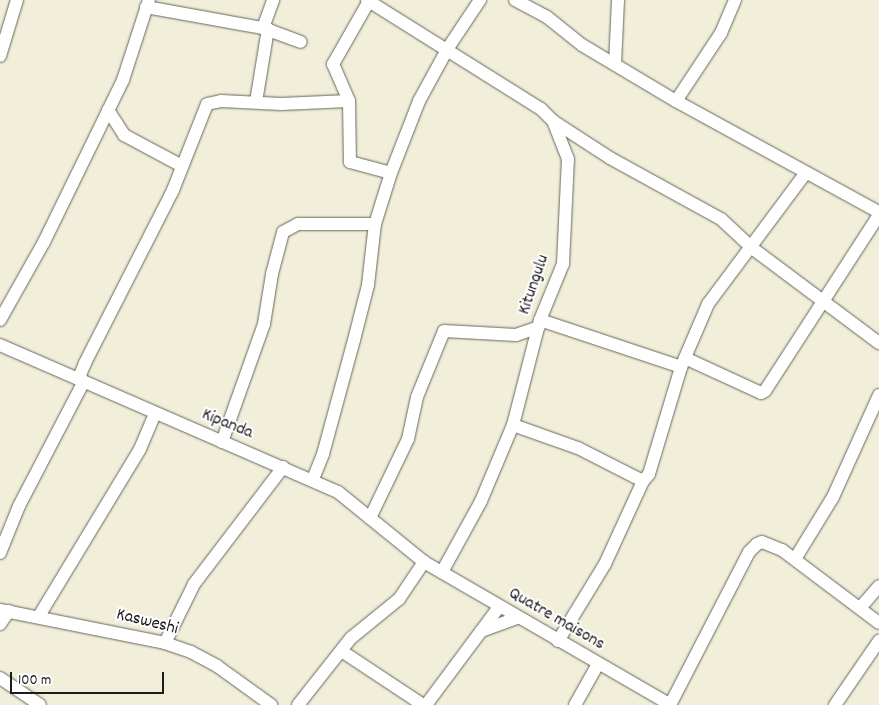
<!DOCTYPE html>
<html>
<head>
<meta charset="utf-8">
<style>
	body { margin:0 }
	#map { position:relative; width:879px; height:705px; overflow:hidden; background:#f1eeda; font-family:Dekko,sans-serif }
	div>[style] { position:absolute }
	.roads { filter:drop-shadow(0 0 1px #67665e) drop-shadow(0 0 1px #67665e) }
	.minor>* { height:12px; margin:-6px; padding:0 6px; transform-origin:6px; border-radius:6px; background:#fff }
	span { translate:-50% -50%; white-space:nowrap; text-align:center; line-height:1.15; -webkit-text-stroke:4px #fff; paint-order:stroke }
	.street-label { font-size:18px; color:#1c1c1c }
	.scale { position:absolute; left:10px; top:672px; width:154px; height:22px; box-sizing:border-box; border:2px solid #1c1c1c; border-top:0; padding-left:6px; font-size:15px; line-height:18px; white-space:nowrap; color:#1c1c1c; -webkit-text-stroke:4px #fff; paint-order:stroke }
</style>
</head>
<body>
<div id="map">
	<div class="roads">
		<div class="minor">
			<i style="left:367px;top:0;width:205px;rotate:32.1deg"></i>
			<i style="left:541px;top:109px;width:17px;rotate:45deg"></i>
			<i style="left:553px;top:121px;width:68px;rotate:33deg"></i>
			<i style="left:610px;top:158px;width:127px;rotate:28.8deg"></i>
			<i style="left:721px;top:219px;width:42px;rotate:43.1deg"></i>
			<i style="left:752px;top:248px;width:159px;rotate:36.8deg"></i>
			<i style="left:515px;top:0;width:36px;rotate:28deg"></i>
			<i style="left:547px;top:17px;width:45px;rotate:38.7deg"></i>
			<i style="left:582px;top:45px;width:109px;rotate:30.8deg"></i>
			<i style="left:676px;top:101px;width:231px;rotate:28.7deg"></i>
			<i style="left:369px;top:1px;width:73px;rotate:119.7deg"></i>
			<i style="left:333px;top:64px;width:40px;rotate:66.6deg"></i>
			<i style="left:349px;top:101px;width:61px;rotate:89.1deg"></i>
			<i style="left:350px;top:162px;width:42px;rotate:15deg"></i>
			<i style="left:146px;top:7px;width:119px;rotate:10.2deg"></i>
			<i style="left:263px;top:28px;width:40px;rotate:20.2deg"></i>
			<i style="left:263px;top:28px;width:30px;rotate:-70deg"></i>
			<i style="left:0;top:56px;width:59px;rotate:-73.1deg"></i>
			<i style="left:615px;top:64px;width:64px;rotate:-87.3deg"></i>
			<i style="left:676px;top:101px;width:82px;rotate:-56.5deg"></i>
			<i style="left:721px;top:33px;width:36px;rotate:-67deg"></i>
			<i style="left:256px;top:102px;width:74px;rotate:-80.7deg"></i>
			<i style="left:108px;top:110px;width:30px;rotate:57deg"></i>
			<i style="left:124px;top:135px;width:66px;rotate:28.1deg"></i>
			<i style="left:0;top:320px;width:90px;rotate:-60.6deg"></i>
			<i style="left:44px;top:242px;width:180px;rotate:-64deg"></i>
			<i style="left:123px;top:80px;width:84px;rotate:-72deg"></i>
			<i style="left:540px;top:320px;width:149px;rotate:18.4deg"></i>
			<i style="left:0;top:345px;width:369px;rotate:23.5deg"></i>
			<i style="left:338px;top:492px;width:111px;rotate:39.1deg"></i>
			<i style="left:424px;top:562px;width:285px;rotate:30.1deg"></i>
			<i style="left:685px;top:358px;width:84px;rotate:24.7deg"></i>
			<i style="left:761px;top:393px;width:4px;rotate:-27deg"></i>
			<i style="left:765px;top:391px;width:210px;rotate:-57.1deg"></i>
			<i style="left:513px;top:425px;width:69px;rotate:19.5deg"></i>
			<i style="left:578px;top:448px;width:73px;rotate:26.9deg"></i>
			<i style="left:222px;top:442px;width:125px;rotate:-70.4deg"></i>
			<i style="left:264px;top:324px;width:51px;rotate:-80.9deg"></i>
			<i style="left:272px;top:274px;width:43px;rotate:-75.3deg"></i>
			<i style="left:283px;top:232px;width:17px;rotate:-28deg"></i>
			<i style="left:298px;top:224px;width:77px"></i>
			<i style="left:313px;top:479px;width:27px;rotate:-68deg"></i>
			<i style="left:323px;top:454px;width:118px;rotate:-74.8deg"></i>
			<i style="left:354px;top:340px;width:57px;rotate:-75.7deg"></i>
			<i style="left:368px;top:285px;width:61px;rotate:-83.5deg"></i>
			<i style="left:375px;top:224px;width:53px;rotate:-72.6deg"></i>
			<i style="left:391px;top:173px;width:77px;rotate:-68.7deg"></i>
			<i style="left:419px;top:101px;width:60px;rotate:-61.3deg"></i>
			<i style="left:448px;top:48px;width:58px;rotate:-56.3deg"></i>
			<i style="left:370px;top:518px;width:88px;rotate:-64.3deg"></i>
			<i style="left:408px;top:439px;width:43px;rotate:-77.9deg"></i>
			<i style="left:417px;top:397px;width:71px;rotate:-67.8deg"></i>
			<i style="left:444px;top:331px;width:72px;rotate:3.2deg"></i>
			<i style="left:516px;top:335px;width:24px;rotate:-19deg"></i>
			<i style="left:0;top:553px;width:51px;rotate:-68deg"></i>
			<i style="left:19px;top:506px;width:139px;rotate:-62.5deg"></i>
			<i style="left:83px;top:383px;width:9px;rotate:-111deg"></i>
			<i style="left:80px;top:375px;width:13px;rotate:-67deg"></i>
			<i style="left:85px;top:363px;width:194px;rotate:-63deg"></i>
			<i style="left:173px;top:190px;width:92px;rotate:-68.4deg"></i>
			<i style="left:207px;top:104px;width:14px;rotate:-12deg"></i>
			<i style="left:221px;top:101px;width:60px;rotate:2.9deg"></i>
			<i style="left:281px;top:104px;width:68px;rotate:-2.5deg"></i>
			<i style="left:795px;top:559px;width:73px;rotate:-58.5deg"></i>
			<i style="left:833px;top:497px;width:112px;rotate:-65.7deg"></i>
			<i style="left:442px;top:572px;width:81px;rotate:-61.2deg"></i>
			<i style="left:481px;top:501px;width:82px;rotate:-67.2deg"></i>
			<i style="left:513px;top:425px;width:108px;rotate:-75.6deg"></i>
			<i style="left:540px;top:320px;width:61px;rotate:-67.7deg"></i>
			<i style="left:563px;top:264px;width:105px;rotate:-87.3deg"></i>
			<i style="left:568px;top:159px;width:41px;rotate:-111.5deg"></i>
			<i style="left:860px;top:608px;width:29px;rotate:-49deg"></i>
			<i style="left:0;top:610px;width:168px;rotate:11.3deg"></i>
			<i style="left:165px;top:643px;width:28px;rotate:19deg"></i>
			<i style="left:191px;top:652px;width:30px;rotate:28deg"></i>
			<i style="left:217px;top:666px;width:67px;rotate:35.8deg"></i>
			<i style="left:39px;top:616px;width:195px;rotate:-58.8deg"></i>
			<i style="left:140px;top:449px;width:38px;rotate:-67deg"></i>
			<i style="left:0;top:624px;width:16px;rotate:-55deg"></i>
			<i style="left:481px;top:631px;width:37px;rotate:-20deg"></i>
			<i style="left:558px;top:641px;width:90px;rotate:-58.6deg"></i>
			<i style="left:605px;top:564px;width:91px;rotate:-65.4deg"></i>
			<i style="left:643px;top:481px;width:9px;rotate:-49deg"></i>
			<i style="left:649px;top:474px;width:112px;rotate:-73.3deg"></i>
			<i style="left:681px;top:367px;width:69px;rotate:-66.8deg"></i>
			<i style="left:708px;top:304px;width:162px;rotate:-53.3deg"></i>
			<i style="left:165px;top:643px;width:66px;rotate:-63.8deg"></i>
			<i style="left:194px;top:584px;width:147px;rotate:-52.7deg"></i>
			<i style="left:343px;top:652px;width:96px;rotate:33.5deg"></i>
			<i style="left:0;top:678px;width:48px;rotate:34deg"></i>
			<i style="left:298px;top:705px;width:85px;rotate:-51.7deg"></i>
			<i style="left:351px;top:638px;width:62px;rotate:-39.1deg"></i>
			<i style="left:399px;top:599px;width:45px;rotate:-56deg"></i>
			<i style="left:426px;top:705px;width:122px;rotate:-53.3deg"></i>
			<i style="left:575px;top:705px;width:47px;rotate:-60.7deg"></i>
			<i style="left:670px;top:705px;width:172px;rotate:-62.7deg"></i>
			<i style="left:749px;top:552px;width:11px;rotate:-45deg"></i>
			<i style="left:757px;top:544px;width:5px;rotate:-22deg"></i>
			<i style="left:762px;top:542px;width:22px;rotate:22deg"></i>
			<i style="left:782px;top:550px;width:121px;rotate:37deg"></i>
			<i style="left:835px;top:705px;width:78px;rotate:-55.5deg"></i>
		</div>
	</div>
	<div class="street-label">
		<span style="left:535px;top:285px;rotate:-71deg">Kitungulu</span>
		<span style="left:227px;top:425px;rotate:22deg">Kipanda</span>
		<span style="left:556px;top:620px;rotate:30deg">Quatre maisons</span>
		<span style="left:147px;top:623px;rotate:14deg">Kasweshi</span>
	</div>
	<div class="scale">100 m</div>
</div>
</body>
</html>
